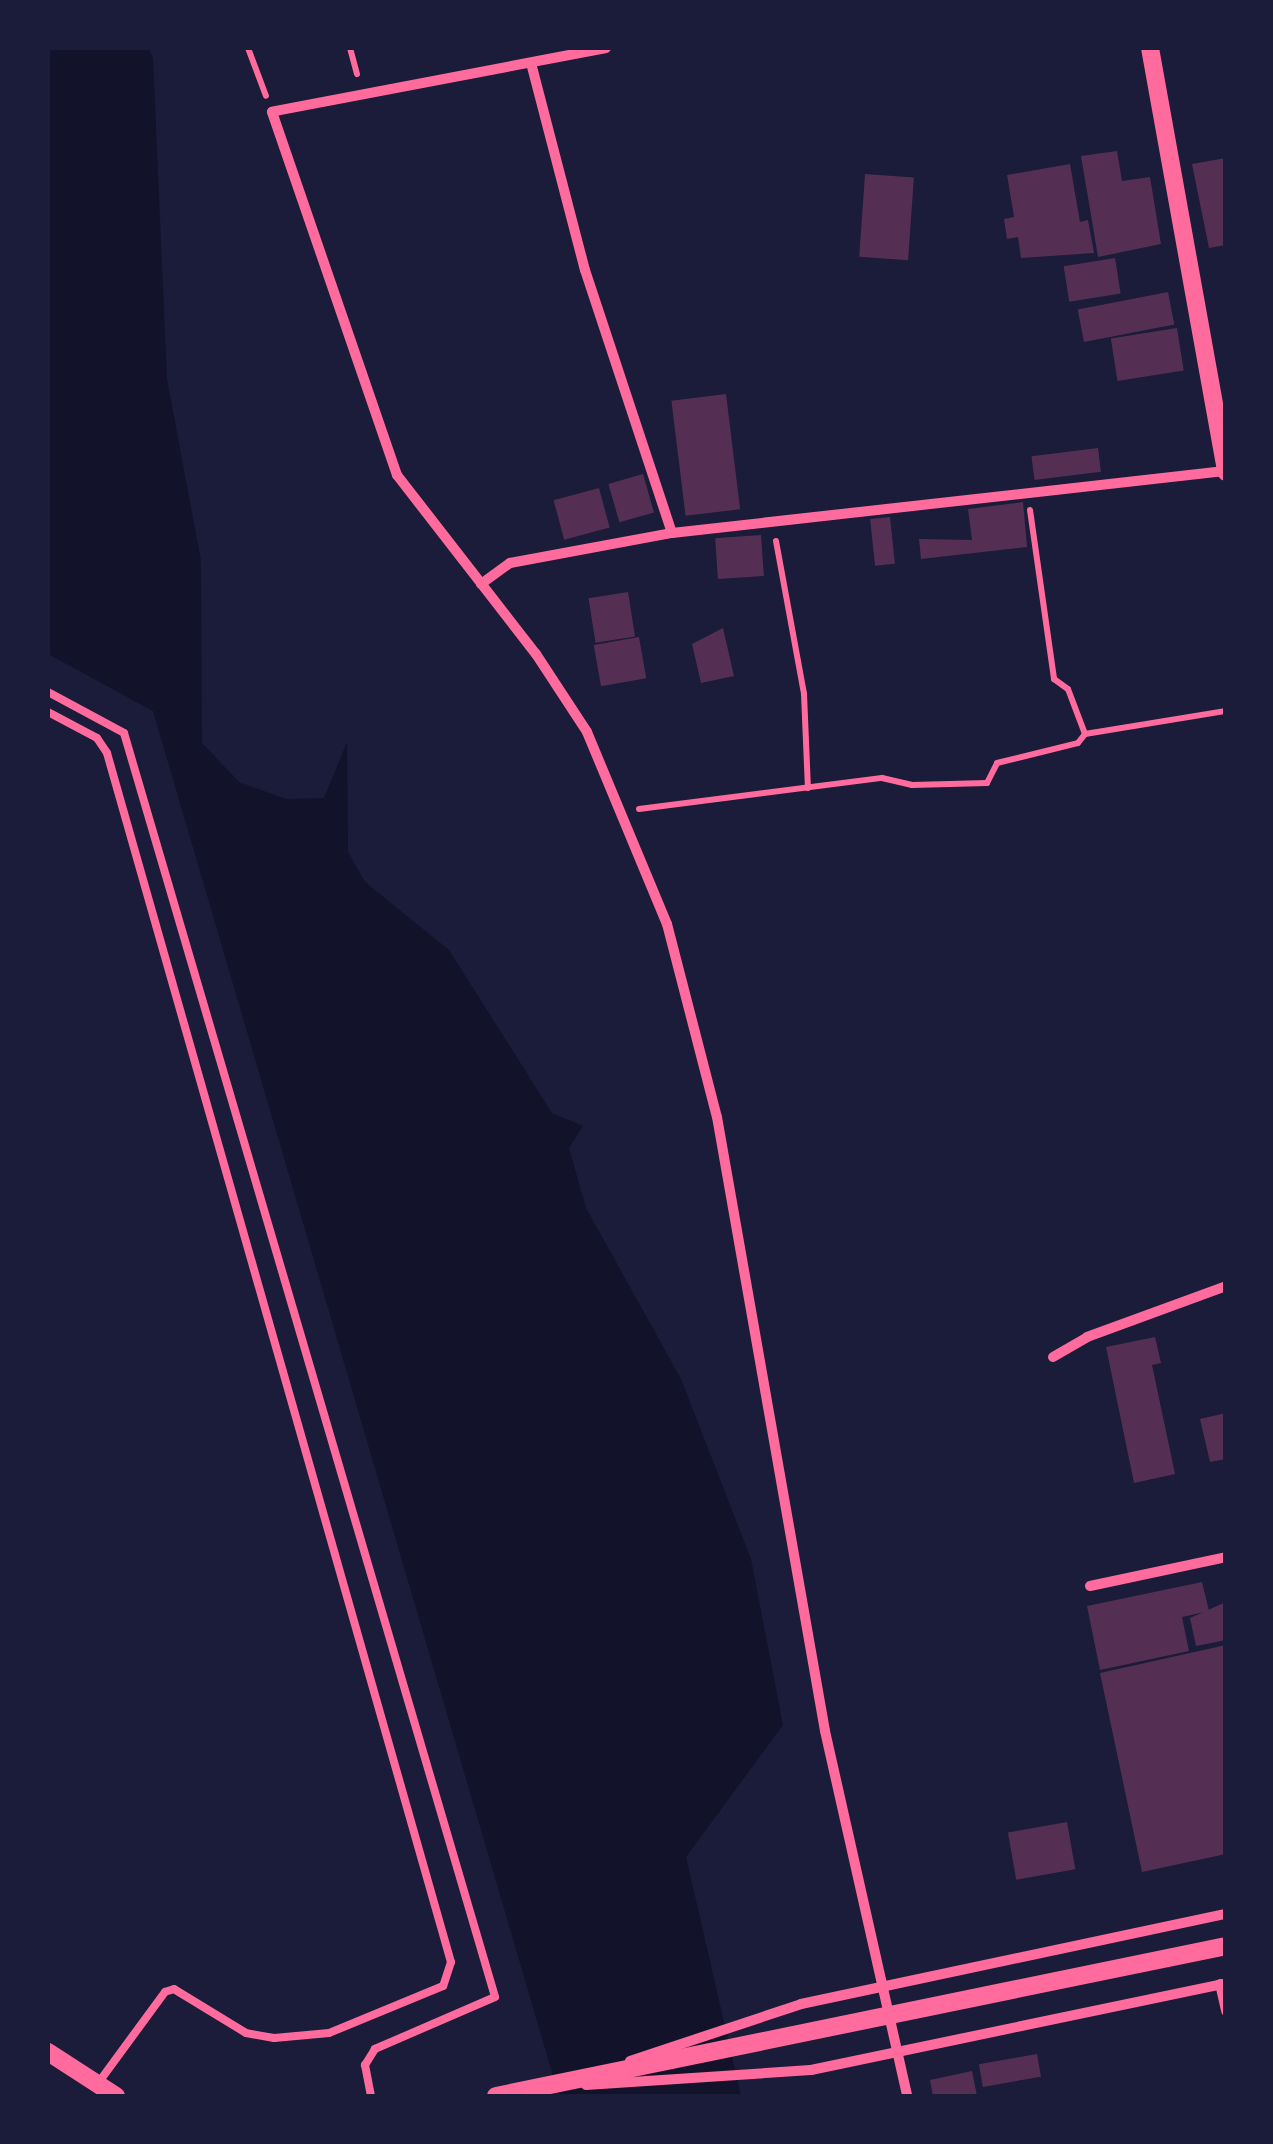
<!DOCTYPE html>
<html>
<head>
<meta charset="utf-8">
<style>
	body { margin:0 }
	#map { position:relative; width:1273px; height:2144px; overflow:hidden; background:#1b1b3a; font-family:"Noto Sans",sans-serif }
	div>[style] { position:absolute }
	.water>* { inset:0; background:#12122b }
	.building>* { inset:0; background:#542f53; transform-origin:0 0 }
	.path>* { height:6px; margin:-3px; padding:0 3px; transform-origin:3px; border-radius:3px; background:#ff6b9d }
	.service>* { height:8px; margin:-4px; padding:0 4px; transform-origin:4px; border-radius:4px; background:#ff6b9d }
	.minor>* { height:10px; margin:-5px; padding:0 5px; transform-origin:5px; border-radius:5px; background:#ff6b9d }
	.tertiary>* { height:18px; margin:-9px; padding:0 9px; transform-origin:9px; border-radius:9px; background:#ff6b9d }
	span { translate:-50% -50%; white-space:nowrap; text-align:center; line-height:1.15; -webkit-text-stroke:8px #1b1b3a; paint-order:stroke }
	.frame { position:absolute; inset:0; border:50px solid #1b1b3a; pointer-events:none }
</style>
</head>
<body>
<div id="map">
	<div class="water">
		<i style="clip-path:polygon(48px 48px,148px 48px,153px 58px,167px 379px,201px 561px,202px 743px,239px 782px,286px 799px,324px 798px,347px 742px,348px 852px,365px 882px,449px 950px,552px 1113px,583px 1126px,569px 1148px,586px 1208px,681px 1379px,751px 1559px,783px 1725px,686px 1857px,741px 2096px,559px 2096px,153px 711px,48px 654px)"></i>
	</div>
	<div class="building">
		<i style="clip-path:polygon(1117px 151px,1122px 181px,1150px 177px,1161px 244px,1098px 257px,1081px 156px)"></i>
		<i style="clip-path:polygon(1226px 158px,1226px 245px,1209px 248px,1192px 164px)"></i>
		<i style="clip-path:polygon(1070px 164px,1080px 222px,1088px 220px,1094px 253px,1021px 258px,1018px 237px,1007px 239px,1004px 219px,1014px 217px,1007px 175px)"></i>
		<i style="left:865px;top:174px;width:49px;height:83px;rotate:4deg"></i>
		<i style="left:1115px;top:258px;width:36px;height:52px;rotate:81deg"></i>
		<i style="left:1168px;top:292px;width:33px;height:92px;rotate:79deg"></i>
		<i style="left:1177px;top:328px;width:43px;height:67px;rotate:81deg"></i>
		<i style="left:726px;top:394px;width:116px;height:55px;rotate:83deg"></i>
		<i style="left:1098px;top:448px;width:24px;height:67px;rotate:83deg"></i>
		<i style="left:643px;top:474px;width:40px;height:36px;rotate:74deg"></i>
		<i style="left:599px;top:488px;width:41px;height:47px;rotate:75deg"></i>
		<i style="clip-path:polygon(1023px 502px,1027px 547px,921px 559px,919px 539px,972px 540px,968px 509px)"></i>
		<i style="left:890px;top:517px;width:47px;height:20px;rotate:84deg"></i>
		<i style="left:761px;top:535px;width:41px;height:46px;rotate:86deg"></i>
		<i style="left:628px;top:592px;width:45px;height:40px;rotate:81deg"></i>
		<i style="clip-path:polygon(723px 628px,734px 676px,701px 683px,692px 644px)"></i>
		<i style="left:639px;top:637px;width:42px;height:46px;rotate:80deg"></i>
		<i style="clip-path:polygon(1155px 1337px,1161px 1363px,1152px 1365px,1175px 1474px,1134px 1483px,1106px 1347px)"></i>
		<i style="clip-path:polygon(1226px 1413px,1226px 1459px,1210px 1462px,1200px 1419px)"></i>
		<i style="clip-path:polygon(1202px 1582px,1209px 1611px,1182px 1617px,1189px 1651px,1100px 1670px,1087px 1606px)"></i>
		<i style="clip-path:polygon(1226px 1602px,1226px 1640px,1196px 1646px,1190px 1618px)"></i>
		<i style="clip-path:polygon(1226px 1645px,1226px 1854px,1142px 1872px,1100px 1673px)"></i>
		<i style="left:1067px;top:1822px;width:48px;height:60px;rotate:80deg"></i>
		<i style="left:1037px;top:2054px;width:23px;height:59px;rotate:80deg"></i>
		<i style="clip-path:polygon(972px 2071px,977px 2096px,933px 2096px,930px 2080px)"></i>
	</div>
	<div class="path">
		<i style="left:248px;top:48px;width:51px;rotate:69.4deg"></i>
		<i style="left:350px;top:48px;width:27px;rotate:75deg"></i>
		<i style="left:1030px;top:510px;width:171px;rotate:81.9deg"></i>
		<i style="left:1054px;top:679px;width:17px;rotate:36deg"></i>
		<i style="left:1068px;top:689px;width:48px;rotate:69.3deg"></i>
		<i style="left:1085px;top:734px;width:143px;rotate:-9.3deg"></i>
		<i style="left:776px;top:541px;width:156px;rotate:79.6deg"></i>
		<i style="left:804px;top:694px;width:94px;rotate:87.6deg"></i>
		<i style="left:639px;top:809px;width:245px;rotate:-7.3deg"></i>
		<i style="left:882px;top:778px;width:31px;rotate:13deg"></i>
		<i style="left:912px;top:785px;width:75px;rotate:-1.5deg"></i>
		<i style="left:987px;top:783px;width:22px;rotate:-63deg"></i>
		<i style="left:997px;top:763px;width:83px;rotate:-13.9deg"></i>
		<i style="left:1078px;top:743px;width:11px;rotate:-52deg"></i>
	</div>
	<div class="service">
		<i style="left:48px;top:692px;width:86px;rotate:28.3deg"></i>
		<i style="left:124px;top:733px;width:1317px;rotate:73.64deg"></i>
		<i style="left:495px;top:1997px;width:131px;rotate:156.6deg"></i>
		<i style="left:375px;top:2049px;width:19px;rotate:122deg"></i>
		<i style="left:365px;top:2065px;width:32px;rotate:79deg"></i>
		<i style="left:48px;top:712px;width:55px;rotate:28deg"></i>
		<i style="left:97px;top:738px;width:18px;rotate:56deg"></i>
		<i style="left:107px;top:753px;width:1257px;rotate:74.12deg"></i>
		<i style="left:451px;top:1962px;width:25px;rotate:108deg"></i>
		<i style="left:443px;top:1986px;width:123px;rotate:157.6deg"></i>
		<i style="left:329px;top:2033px;width:55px;rotate:174.8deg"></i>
		<i style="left:274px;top:2038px;width:28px;rotate:-170deg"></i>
		<i style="left:246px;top:2033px;width:84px;rotate:-148.6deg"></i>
		<i style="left:174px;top:1989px;width:9px;rotate:162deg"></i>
		<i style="left:165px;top:1992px;width:112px;rotate:126.3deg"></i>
	</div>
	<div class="minor">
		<i style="left:606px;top:48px;width:340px;rotate:169.2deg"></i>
		<i style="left:272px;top:112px;width:384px;rotate:71deg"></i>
		<i style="left:397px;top:475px;width:227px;rotate:52.2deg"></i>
		<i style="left:536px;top:654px;width:93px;rotate:56.8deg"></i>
		<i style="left:587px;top:732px;width:208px;rotate:67.4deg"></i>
		<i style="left:667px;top:924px;width:199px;rotate:75.5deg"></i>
		<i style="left:717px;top:1117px;width:623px;rotate:80.02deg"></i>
		<i style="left:825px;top:1731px;width:374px;rotate:77.3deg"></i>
		<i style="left:531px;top:63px;width:214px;rotate:75.4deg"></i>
		<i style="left:585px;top:270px;width:277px;rotate:71.7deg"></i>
		<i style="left:672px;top:533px;width:556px;rotate:-6.4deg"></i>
		<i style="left:481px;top:584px;width:36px;rotate:-36deg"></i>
		<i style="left:510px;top:563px;width:165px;rotate:-10.5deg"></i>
		<i style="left:1053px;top:1357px;width:39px;rotate:-30deg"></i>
		<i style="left:1087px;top:1337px;width:148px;rotate:-20.1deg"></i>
		<i style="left:1090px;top:1586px;width:139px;rotate:-12deg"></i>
		<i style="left:1220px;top:1984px;width:28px;rotate:77deg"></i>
		<i style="left:630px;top:2061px;width:180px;rotate:-18.4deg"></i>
		<i style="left:801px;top:2004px;width:434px;rotate:-12deg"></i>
		<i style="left:586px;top:2085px;width:225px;rotate:-3.8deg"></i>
		<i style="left:811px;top:2070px;width:424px;rotate:-11.8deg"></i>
	</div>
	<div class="tertiary">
		<i style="left:1150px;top:48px;width:431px;rotate:79.8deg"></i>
		<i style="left:48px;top:2052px;width:81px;rotate:32.9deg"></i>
		<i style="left:496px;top:2096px;width:745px;rotate:-11.61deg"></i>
	</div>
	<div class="frame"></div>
</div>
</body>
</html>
